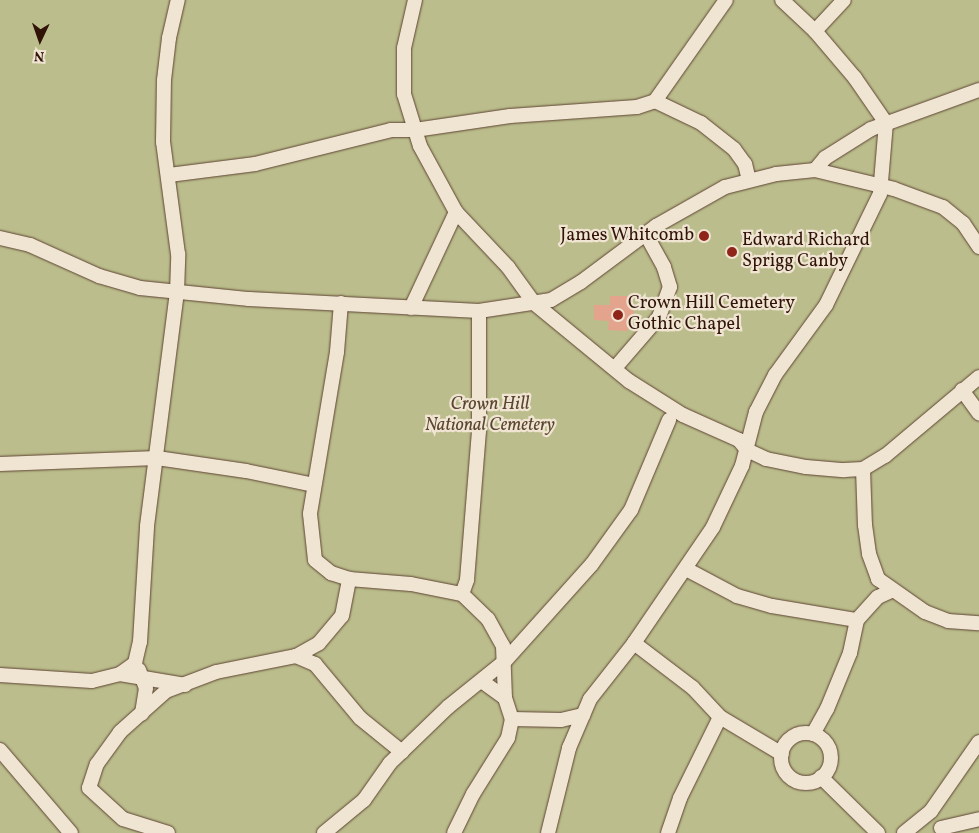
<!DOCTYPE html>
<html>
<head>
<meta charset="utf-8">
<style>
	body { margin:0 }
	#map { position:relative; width:979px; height:833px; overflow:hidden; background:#e8d7ba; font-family:Vollkorn,serif }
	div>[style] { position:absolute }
	.green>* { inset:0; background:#bbbd8c; transform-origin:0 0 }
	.building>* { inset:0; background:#e4a38c }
	.roads { filter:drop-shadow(0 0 1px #5f4434) drop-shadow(0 0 1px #5f4434) }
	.minor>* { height:14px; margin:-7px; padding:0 7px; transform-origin:7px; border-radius:7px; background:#f0e5d2 }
	.minor>.ring { margin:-7px; padding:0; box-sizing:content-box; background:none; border:14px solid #f0e5d2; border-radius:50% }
	.dots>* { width:14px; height:14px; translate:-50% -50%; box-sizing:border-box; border:2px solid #f0e5d2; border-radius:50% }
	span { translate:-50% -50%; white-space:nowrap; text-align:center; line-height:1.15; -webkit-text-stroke:4.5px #f0e5d2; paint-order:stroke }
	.poi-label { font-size:18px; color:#311308 }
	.right { translate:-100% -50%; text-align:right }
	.left { translate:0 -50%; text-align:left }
	.park-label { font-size:18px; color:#5a4630; font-style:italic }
	.north { position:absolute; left:15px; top:15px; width:50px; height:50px; -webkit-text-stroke:4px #f0e5d2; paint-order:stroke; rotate:183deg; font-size:14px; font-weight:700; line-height:20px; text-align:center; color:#311308 }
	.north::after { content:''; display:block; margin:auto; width:18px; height:22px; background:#311308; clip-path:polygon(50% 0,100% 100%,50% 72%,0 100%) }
</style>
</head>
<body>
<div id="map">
	<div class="green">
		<i style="left:0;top:0;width:979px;height:833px"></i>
	</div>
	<div class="building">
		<i style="clip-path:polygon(610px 296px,629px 296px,629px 308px,634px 308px,634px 318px,628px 318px,628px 331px,608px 330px,609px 321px,594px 320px,594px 305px,610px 305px)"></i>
	</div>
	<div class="roads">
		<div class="minor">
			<i style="left:415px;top:0;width:49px;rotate:102.9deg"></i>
			<i style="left:404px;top:48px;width:46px;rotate:90deg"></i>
			<i style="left:404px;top:94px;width:54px;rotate:72.9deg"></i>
			<i style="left:420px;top:146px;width:75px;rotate:61.4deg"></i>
			<i style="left:456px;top:212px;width:76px;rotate:46.6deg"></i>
			<i style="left:508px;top:267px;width:44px;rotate:54.2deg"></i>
			<i style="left:534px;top:303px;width:123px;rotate:39.4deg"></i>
			<i style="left:629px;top:381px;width:64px;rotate:32.2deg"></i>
			<i style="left:683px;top:415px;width:61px;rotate:24.1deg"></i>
			<i style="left:739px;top:440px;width:13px;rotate:51deg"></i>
			<i style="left:747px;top:450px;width:21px;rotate:25deg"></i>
			<i style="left:766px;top:459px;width:41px;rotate:11.3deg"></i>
			<i style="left:806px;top:467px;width:38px;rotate:5deg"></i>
			<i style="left:844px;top:470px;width:19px;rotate:-3deg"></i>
			<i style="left:863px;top:469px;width:26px;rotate:-31deg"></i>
			<i style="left:885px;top:456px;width:123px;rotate:-40deg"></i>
			<i style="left:815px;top:31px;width:42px;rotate:-46.9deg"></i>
			<i style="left:655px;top:101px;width:123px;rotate:-54.9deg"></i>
			<i style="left:815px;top:170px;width:16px;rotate:-50deg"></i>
			<i style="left:825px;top:158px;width:54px;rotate:-32.2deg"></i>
			<i style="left:871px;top:129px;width:115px;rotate:-19.9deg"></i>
			<i style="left:169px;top:175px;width:87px;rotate:-7.3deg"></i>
			<i style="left:255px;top:164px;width:140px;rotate:-14deg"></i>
			<i style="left:391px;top:130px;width:24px"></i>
			<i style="left:415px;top:130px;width:96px;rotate:-8.4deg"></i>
			<i style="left:510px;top:116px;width:127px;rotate:-4.1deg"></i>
			<i style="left:637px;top:107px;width:19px;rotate:-18deg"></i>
			<i style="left:655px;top:101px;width:51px;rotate:25.6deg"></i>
			<i style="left:701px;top:123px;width:42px;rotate:38.2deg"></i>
			<i style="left:734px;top:149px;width:19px;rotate:54deg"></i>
			<i style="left:745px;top:164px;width:16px;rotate:76deg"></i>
			<i style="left:0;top:238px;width:31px;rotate:13deg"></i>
			<i style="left:30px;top:245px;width:76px;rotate:24.2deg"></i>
			<i style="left:99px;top:276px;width:43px;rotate:16.3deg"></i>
			<i style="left:140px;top:288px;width:110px;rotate:5.8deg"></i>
			<i style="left:249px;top:299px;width:230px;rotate:3deg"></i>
			<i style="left:479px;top:311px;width:73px;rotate:-8.7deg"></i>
			<i style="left:551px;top:300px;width:35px;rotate:-31deg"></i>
			<i style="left:581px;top:282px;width:94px;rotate:-36.7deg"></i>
			<i style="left:656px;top:226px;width:79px;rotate:-29.5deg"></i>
			<i style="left:725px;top:187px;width:53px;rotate:-14.3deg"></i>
			<i style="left:776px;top:174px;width:39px;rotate:-6deg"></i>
			<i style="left:815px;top:170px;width:81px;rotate:13.5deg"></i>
			<i style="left:894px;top:189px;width:52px;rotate:20.2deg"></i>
			<i style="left:943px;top:207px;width:26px;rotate:39deg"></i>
			<i style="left:963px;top:223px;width:29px;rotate:56deg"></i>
			<i style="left:341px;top:303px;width:49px;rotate:94.7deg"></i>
			<i style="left:337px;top:352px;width:164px;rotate:99.5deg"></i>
			<i style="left:310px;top:514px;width:46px;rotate:83.8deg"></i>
			<i style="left:315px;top:560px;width:21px;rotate:39deg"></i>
			<i style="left:331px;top:573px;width:19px;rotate:18deg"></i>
			<i style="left:349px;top:579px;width:62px;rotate:4.6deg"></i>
			<i style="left:411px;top:584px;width:52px;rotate:11.1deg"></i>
			<i style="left:462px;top:594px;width:36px;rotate:44deg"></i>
			<i style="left:488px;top:619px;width:31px;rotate:61deg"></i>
			<i style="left:503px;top:646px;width:52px;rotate:87.8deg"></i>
			<i style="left:505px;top:698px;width:22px;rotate:72deg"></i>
			<i style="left:512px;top:719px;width:19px;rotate:102deg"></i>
			<i style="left:508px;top:738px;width:66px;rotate:122deg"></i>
			<i style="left:473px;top:794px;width:43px;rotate:116deg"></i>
			<i style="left:411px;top:308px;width:106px;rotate:-64.9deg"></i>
			<i style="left:615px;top:368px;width:67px;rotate:-49.2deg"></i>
			<i style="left:659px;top:317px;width:32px;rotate:-70deg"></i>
			<i style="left:670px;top:287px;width:21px;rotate:-107deg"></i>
			<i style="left:664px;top:267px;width:37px;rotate:-119deg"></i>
			<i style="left:962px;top:390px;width:29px;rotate:54deg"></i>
			<i style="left:0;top:464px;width:157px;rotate:-2.2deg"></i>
			<i style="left:157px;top:458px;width:90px;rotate:8.3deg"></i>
			<i style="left:246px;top:471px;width:69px;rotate:11.6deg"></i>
			<i style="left:863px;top:469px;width:56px;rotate:88deg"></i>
			<i style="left:865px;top:525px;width:29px;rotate:82deg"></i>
			<i style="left:869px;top:554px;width:27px;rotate:70deg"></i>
			<i style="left:878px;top:579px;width:57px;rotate:35.1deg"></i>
			<i style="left:925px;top:612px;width:25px;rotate:21deg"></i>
			<i style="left:948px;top:621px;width:31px;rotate:4deg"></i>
			<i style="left:686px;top:569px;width:58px;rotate:27.9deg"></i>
			<i style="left:737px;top:596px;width:36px;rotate:16deg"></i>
			<i style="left:772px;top:606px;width:86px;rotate:9.4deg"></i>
			<i style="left:462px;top:594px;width:15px;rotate:-70deg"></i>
			<i style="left:467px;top:580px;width:149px;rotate:-85.4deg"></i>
			<i style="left:479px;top:431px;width:120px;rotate:-90deg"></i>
			<i style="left:634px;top:643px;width:74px;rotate:37.3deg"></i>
			<i style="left:693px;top:688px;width:40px;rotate:47deg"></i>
			<i style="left:720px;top:717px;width:72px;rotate:30.8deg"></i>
			<i style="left:296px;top:656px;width:26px;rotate:-29deg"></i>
			<i style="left:319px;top:643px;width:35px;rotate:-50deg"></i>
			<i style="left:342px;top:616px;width:38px;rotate:-79deg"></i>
			<i style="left:139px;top:670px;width:19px;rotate:69deg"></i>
			<i style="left:146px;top:688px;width:26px;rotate:99deg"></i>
			<i style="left:120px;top:674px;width:66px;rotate:9.6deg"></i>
			<i style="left:0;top:675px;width:92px;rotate:3.7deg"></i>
			<i style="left:92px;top:681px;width:29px;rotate:-14deg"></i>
			<i style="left:120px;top:674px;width:19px;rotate:-36deg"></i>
			<i style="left:135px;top:663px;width:22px;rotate:-77deg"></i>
			<i style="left:140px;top:642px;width:116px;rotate:-86.5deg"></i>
			<i style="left:147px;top:526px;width:236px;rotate:-82.7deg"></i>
			<i style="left:177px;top:292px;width:38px;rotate:-88deg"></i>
			<i style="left:178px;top:254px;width:113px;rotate:-97.6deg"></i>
			<i style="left:163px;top:142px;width:62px;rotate:-89.1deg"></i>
			<i style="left:164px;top:80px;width:42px;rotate:-83.2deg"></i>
			<i style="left:169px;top:38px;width:39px;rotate:-77deg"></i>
			<i style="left:483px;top:682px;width:27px;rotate:36deg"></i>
			<i style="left:512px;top:719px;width:49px;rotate:1.2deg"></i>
			<i style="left:561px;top:720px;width:23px;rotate:-13deg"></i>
			<i class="ring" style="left:781px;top:733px;width:36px;height:36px"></i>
			<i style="left:813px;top:734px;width:29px;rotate:-61deg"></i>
			<i style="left:827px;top:709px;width:61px;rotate:-67.7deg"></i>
			<i style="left:850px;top:653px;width:34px;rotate:-78deg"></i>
			<i style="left:857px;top:620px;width:31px;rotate:-48deg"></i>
			<i style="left:878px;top:597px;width:14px;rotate:-25deg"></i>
			<i style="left:0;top:750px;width:109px;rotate:49.5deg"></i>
			<i style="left:821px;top:777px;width:80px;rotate:44.5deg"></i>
			<i style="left:941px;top:828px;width:39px;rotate:-13deg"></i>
			<i style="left:168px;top:833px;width:47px;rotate:-162.7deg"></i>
			<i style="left:123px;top:819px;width:46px;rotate:-137.6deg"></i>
			<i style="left:89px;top:788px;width:25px;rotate:-72deg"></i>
			<i style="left:97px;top:764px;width:39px;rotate:-54deg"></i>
			<i style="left:120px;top:732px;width:62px;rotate:-41.7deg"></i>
			<i style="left:166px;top:691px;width:53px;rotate:-20.8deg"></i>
			<i style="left:216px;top:672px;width:82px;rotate:-11.3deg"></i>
			<i style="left:296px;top:656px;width:21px;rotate:23deg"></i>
			<i style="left:315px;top:664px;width:70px;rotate:50.2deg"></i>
			<i style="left:360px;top:718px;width:54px;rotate:39deg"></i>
			<i style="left:324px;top:833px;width:52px;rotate:-39.5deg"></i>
			<i style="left:364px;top:800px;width:45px;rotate:-54.9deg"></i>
			<i style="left:390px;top:763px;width:81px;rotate:-44deg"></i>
			<i style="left:448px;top:707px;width:73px;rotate:-38.9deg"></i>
			<i style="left:505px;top:661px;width:130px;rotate:-48.1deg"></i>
			<i style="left:592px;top:564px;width:67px;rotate:-54.2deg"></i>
			<i style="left:631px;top:510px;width:98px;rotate:-67.1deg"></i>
			<i style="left:548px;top:833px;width:88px;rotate:-76.1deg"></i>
			<i style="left:569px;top:748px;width:53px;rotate:-66.8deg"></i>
			<i style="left:590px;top:699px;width:71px;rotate:-51.8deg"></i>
			<i style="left:634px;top:643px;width:140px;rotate:-55.7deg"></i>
			<i style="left:713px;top:527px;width:68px;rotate:-64.6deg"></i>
			<i style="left:742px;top:466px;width:56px;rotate:-75.5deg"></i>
			<i style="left:756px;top:412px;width:42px;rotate:-62.8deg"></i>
			<i style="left:775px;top:375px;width:87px;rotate:-53.9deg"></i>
			<i style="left:826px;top:305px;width:123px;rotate:-64.1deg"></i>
			<i style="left:880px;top:194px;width:71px;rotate:-85.2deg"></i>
			<i style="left:886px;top:123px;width:55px;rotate:-124.6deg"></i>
			<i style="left:855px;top:78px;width:62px;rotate:-130.4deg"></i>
			<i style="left:815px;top:31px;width:45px;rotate:-136.8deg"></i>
			<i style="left:668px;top:833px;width:37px;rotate:-71deg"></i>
			<i style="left:680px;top:798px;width:90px;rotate:-63.7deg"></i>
			<i style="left:904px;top:833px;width:35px;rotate:-39deg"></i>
			<i style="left:931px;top:811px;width:84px;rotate:-55.2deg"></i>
		</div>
	</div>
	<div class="dots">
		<i style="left:704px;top:236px;background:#8f2418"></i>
		<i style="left:732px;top:252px;background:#8f2418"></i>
		<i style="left:618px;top:315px;background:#8f2418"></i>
	</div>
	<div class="poi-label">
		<span class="right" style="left:694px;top:236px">James Whitcomb</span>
		<span class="left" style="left:742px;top:252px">Edward Richard<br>Sprigg Canby</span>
		<span class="left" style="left:628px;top:315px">Crown Hill Cemetery<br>Gothic Chapel</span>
	</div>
	<div class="park-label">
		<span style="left:490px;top:416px">Crown Hill<br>National Cemetery</span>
	</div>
	<div class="north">N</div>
</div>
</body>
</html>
